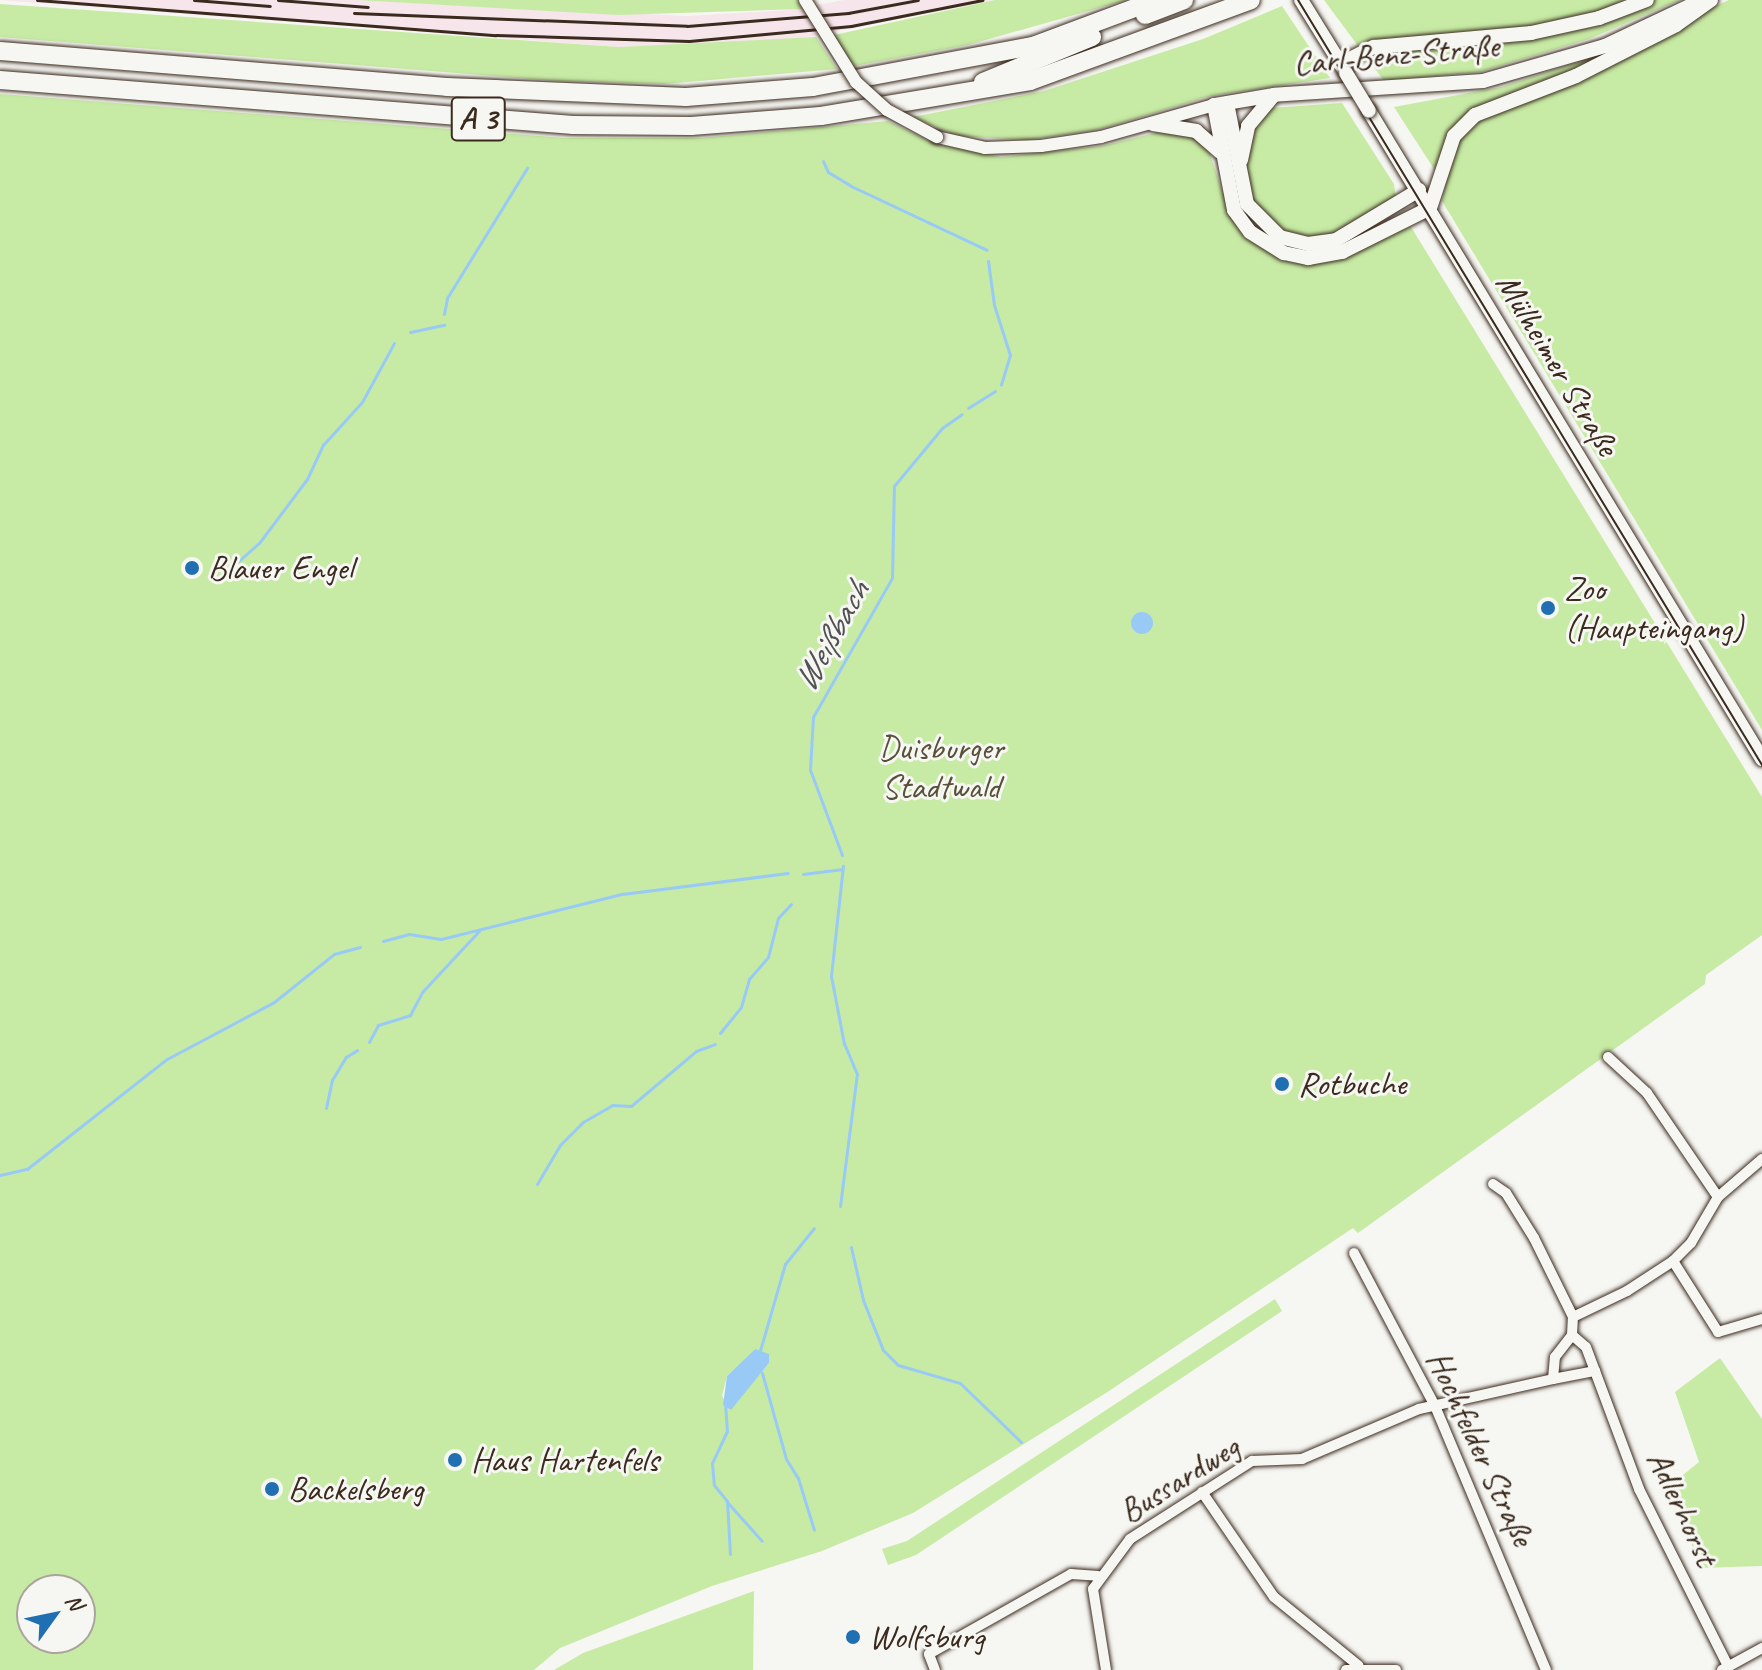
<!DOCTYPE html>
<html>
<head>
<meta charset="utf-8">
<style>
	body { margin:0 }
	#map { position:relative; width:1762px; height:1670px; overflow:hidden; background:#f6f6f2; font-family:Caveat,sans-serif }
	div>[style] { position:absolute }
	.built>* { inset:0; background:#f6e6eb }
	.green>* { inset:0; background:#c7eba5 }
	.water>* { inset:0; background:#98caf5 }
	.round { border-radius:50% }
	.stream>* { height:3px; margin:-1.5px; padding:0 1.5px; transform-origin:1.5px; border-radius:1.5px; background:#98caf5 }
	.roads { filter:drop-shadow(0 0 2px #3b2a1e) drop-shadow(0 0 2px #3b2a1e) }
	.minor>* { height:10px; margin:-5px; padding:0 5px; transform-origin:5px; border-radius:5px; background:#f6f6f2 }
	.tertiary>* { height:12px; margin:-6px; padding:0 6px; transform-origin:6px; border-radius:6px; background:#f6f6f2 }
	.secondary>* { height:14px; margin:-7px; padding:0 7px; transform-origin:7px; border-radius:7px; background:#f6f6f2 }
	.motorway>* { height:18px; margin:-9px; padding:0 9px; transform-origin:9px; border-radius:9px; background:#f6f6f2 }
	.tram>* { height:2px; margin:-1px; padding:0 1px; transform-origin:1px; border-radius:1px; background:#3b2a1e }
	.rail>* { height:3px; margin:-1.5px; padding:0 1.5px; transform-origin:1.5px; border-radius:1.5px; background:#3b2a1e }
	.bridges { filter:drop-shadow(0 0 2px #3b2a1e) drop-shadow(0 0 2px #3b2a1e) }
	.tertiary-bridge>* { height:12px; margin:-6px; padding:0 6px; transform-origin:6px; border-radius:6px; background:#f6f6f2 }
	.secondary-bridge>* { height:14px; margin:-7px; padding:0 7px; transform-origin:7px; border-radius:7px; background:#f6f6f2 }
	.dots>* { width:22px; height:22px; translate:-50% -50%; box-sizing:border-box; border:4px solid #f6f6f2; border-radius:50% }
	span { translate:-50% -50%; white-space:nowrap; text-align:center; line-height:1.15; -webkit-text-stroke:6px #f6f6f2; paint-order:stroke }
	.shield-label span { padding:2px 6px; background:#f6f6f2; border:2px solid; border-radius:6px; -webkit-text-stroke-width:0 }
	.shield-label { font-size:32px; color:#3b2a1e; font-weight:700 }
	.street-label { font-size:34px; color:#3b2a1e }
	.poi-label { font-size:34px; color:#3b2a1e }
	.left { translate:0 -50%; text-align:left }
	.park-label { font-size:34px; color:#575139 }
	.water-label { font-size:36px; color:#525254; font-style:italic }
	.north { position:absolute; left:16px; top:1574px; width:80px; height:80px; box-sizing:border-box; background:#f6f6f2; border:2px solid #aba49d; border-radius:50%; rotate:57deg; font-size:22px; font-weight:700; line-height:32px; text-align:center; color:#3b2a1e }
	.north::after { content:''; display:block; margin:auto; width:28px; height:36px; background:#1f6fb2; clip-path:polygon(50% 0,100% 100%,50% 72%,0 100%) }
</style>
</head>
<body>
<div id="map">
	<div class="built">
		<i style="clip-path:polygon(0 0,357px 0,686px 16px,789px 10px,844px 0,995px 0,794px 40px,619px 47px)"></i>
	</div>
	<div class="green">
		<i style="clip-path:polygon(357px 0,798px 0,803px 9px,618px 15px)"></i>
		<i style="clip-path:polygon(995px 0,1127px 0,968px 45px,854px 66px,834px 35px)"></i>
		<i style="clip-path:polygon(1324px 0,1680px 0,1589px 39px,1480px 72px,1384px 81px)"></i>
		<i style="clip-path:polygon(1729px 0,1762px 0,1762px 730px,1442px 201px,1445px 186px,1394px 107px,1501px 87px,1621px 48px)"></i>
		<i style="clip-path:polygon(0 4px,619px 47px,816px 37px,837px 69px,664px 84px,556px 81px,0 37px)"></i>
		<i style="clip-path:polygon(1282px 6px,1330px 78px,1211px 96px,1097px 130px,1028px 140px,956px 136px,913px 117px,1044px 91px,1203px 39px)"></i>
		<i style="clip-path:polygon(evenodd,0 94px,565px 138px,700px 138px,888px 121px,935px 144px,1001px 157px,1101px 146px,1168px 130px,1193px 135px,1208px 149px,1230px 212px,1297px 261px,1411px 227px,1762px 797px,1762px 935px,1706px 975px,1705px 984px,1358px 1233px,1353px 1228px,1109px 1391px,913px 1513px,822px 1551px,712px 1586px,560px 1648px,534px 1670px,0 1670px,0 94px,755px 1349px,769px 1363px,730px 1410px,722px 1396px,727px 1376px,755px 1349px,0 94px,32px 1590px,80px 1590px,80px 1638px,32px 1638px,32px 1590px)"></i>
		<i style="clip-path:polygon(1342px 103px,1394px 184px,1396px 200px,1336px 234px,1308px 238px,1284px 232px,1252px 202px,1246px 163px,1254px 127px,1271px 108px)"></i>
		<i style="clip-path:polygon(1275px 1299px,1282px 1311px,916px 1555px,888px 1565px,882px 1549px,907px 1541px)"></i>
		<i style="clip-path:polygon(1720px 1358px,1762px 1419px,1762px 1566px,1699px 1568px,1673px 1483px,1699px 1462px,1675px 1392px)"></i>
		<i style="clip-path:polygon(754px 1591px,753px 1670px,554px 1670px,583px 1653px)"></i>
	</div>
	<div class="water">
		<i class="round" style="left:1131px;top:612px;width:22px;height:22px"></i>
		<i style="clip-path:polygon(755px 1349px,769px 1354px,769px 1363px,731px 1410px,723px 1405px,727px 1376px)"></i>
	</div>
	<div class="stream">
		<i style="left:823px;top:161px;width:12px;rotate:66deg"></i>
		<i style="left:828px;top:172px;width:27px;rotate:31deg"></i>
		<i style="left:851px;top:186px;width:150px;rotate:25.2deg"></i>
		<i style="left:988px;top:261px;width:44px;rotate:82.2deg"></i>
		<i style="left:994px;top:305px;width:52px;rotate:72.3deg"></i>
		<i style="left:1010px;top:355px;width:31px;rotate:107deg"></i>
		<i style="left:444px;top:314px;width:16px;rotate:-79deg"></i>
		<i style="left:447px;top:298px;width:153px;rotate:-58.4deg"></i>
		<i style="left:410px;top:332px;width:35px;rotate:-12deg"></i>
		<i style="left:968px;top:408px;width:32px;rotate:-32deg"></i>
		<i style="left:216px;top:581px;width:57px;rotate:-41.5deg"></i>
		<i style="left:259px;top:543px;width:80px;rotate:-53.1deg"></i>
		<i style="left:307px;top:479px;width:38px;rotate:-65deg"></i>
		<i style="left:323px;top:445px;width:58px;rotate:-47.8deg"></i>
		<i style="left:362px;top:402px;width:67px;rotate:-61.5deg"></i>
		<i style="left:842px;top:855px;width:91px;rotate:-110.6deg"></i>
		<i style="left:810px;top:770px;width:53px;rotate:-86.8deg"></i>
		<i style="left:813px;top:717px;width:160px;rotate:-60.4deg"></i>
		<i style="left:892px;top:578px;width:92px;rotate:-88.8deg"></i>
		<i style="left:894px;top:486px;width:75px;rotate:-50.4deg"></i>
		<i style="left:942px;top:428px;width:24px;rotate:-35deg"></i>
		<i style="left:803px;top:874px;width:40px;rotate:-7.1deg"></i>
		<i style="left:383px;top:941px;width:27px;rotate:-15deg"></i>
		<i style="left:409px;top:934px;width:32px;rotate:9deg"></i>
		<i style="left:441px;top:939px;width:187px;rotate:-14deg"></i>
		<i style="left:622px;top:894px;width:167px;rotate:-7.2deg"></i>
		<i style="left:720px;top:1033px;width:33px;rotate:-51deg"></i>
		<i style="left:741px;top:1007px;width:29px;rotate:-74deg"></i>
		<i style="left:749px;top:979px;width:29px;rotate:-49deg"></i>
		<i style="left:768px;top:957px;width:40px;rotate:-75.6deg"></i>
		<i style="left:778px;top:918px;width:19px;rotate:-47deg"></i>
		<i style="left:369px;top:1042px;width:19px;rotate:-62deg"></i>
		<i style="left:378px;top:1025px;width:34px;rotate:-17deg"></i>
		<i style="left:410px;top:1015px;width:27px;rotate:-62deg"></i>
		<i style="left:423px;top:991px;width:82px;rotate:-47deg"></i>
		<i style="left:326px;top:1108px;width:29px;rotate:-78deg"></i>
		<i style="left:332px;top:1080px;width:27px;rotate:-59deg"></i>
		<i style="left:346px;top:1057px;width:13px;rotate:-32deg"></i>
		<i style="left:0;top:1175px;width:28px;rotate:-13deg"></i>
		<i style="left:27px;top:1169px;width:178px;rotate:-38.2deg"></i>
		<i style="left:167px;top:1059px;width:121px;rotate:-28deg"></i>
		<i style="left:274px;top:1002px;width:77px;rotate:-38.7deg"></i>
		<i style="left:334px;top:954px;width:27px;rotate:-15deg"></i>
		<i style="left:537px;top:1184px;width:45px;rotate:-59.5deg"></i>
		<i style="left:560px;top:1145px;width:33px;rotate:-45deg"></i>
		<i style="left:583px;top:1122px;width:34px;rotate:-30deg"></i>
		<i style="left:612px;top:1105px;width:19px;rotate:3deg"></i>
		<i style="left:631px;top:1106px;width:85px;rotate:-40.2deg"></i>
		<i style="left:696px;top:1051px;width:20px;rotate:-20deg"></i>
		<i style="left:840px;top:1206px;width:133px;rotate:-82.7deg"></i>
		<i style="left:857px;top:1074px;width:33px;rotate:-113deg"></i>
		<i style="left:844px;top:1044px;width:69px;rotate:-100.8deg"></i>
		<i style="left:831px;top:976px;width:111px;rotate:-83.8deg"></i>
		<i style="left:851px;top:1247px;width:54px;rotate:77.2deg"></i>
		<i style="left:863px;top:1300px;width:54px;rotate:68.2deg"></i>
		<i style="left:883px;top:1350px;width:21px;rotate:45deg"></i>
		<i style="left:898px;top:1365px;width:65px;rotate:16.2deg"></i>
		<i style="left:960px;top:1383px;width:85px;rotate:44deg"></i>
		<i style="left:759px;top:1354px;width:94px;rotate:-73.9deg"></i>
		<i style="left:785px;top:1264px;width:46px;rotate:-51.1deg"></i>
		<i style="left:762px;top:1373px;width:89px;rotate:74.4deg"></i>
		<i style="left:786px;top:1459px;width:22px;rotate:58deg"></i>
		<i style="left:798px;top:1478px;width:54px;rotate:72.9deg"></i>
		<i style="left:725px;top:1403px;width:28px;rotate:86deg"></i>
		<i style="left:727px;top:1431px;width:35px;rotate:115deg"></i>
		<i style="left:712px;top:1463px;width:22px;rotate:85deg"></i>
		<i style="left:714px;top:1485px;width:21px;rotate:51deg"></i>
		<i style="left:727px;top:1501px;width:53px;rotate:86.8deg"></i>
		<i style="left:727px;top:1502px;width:52px;rotate:48.1deg"></i>
	</div>
	<div class="roads">
		<div class="minor">
			<i style="left:1608px;top:1057px;width:53px;rotate:42.7deg"></i>
			<i style="left:1647px;top:1093px;width:126px;rotate:55.7deg"></i>
			<i style="left:1493px;top:1184px;width:16px;rotate:35deg"></i>
			<i style="left:1506px;top:1193px;width:53px;rotate:58.1deg"></i>
			<i style="left:1534px;top:1238px;width:88px;rotate:63.7deg"></i>
			<i style="left:1354px;top:1253px;width:173px;rotate:62.1deg"></i>
			<i style="left:1435px;top:1406px;width:286px;rotate:67.2deg"></i>
			<i style="left:1673px;top:1261px;width:84px;rotate:57.6deg"></i>
			<i style="left:1718px;top:1332px;width:46px;rotate:-16.5deg"></i>
			<i style="left:1572px;top:1335px;width:18px;rotate:41deg"></i>
			<i style="left:1586px;top:1347px;width:152px;rotate:69.5deg"></i>
			<i style="left:1639px;top:1489px;width:198px;rotate:63.3deg"></i>
			<i style="left:1553px;top:1379px;width:43px;rotate:-10.8deg"></i>
			<i style="left:1202px;top:1492px;width:127px;rotate:55.6deg"></i>
			<i style="left:1274px;top:1597px;width:109px;rotate:39.1deg"></i>
			<i style="left:935px;top:1670px;width:17px;rotate:-111deg"></i>
			<i style="left:929px;top:1654px;width:163px;rotate:-29.4deg"></i>
			<i style="left:1071px;top:1574px;width:27px;rotate:4deg"></i>
			<i style="left:1106px;top:1670px;width:82px;rotate:-99.1deg"></i>
			<i style="left:1093px;top:1589px;width:62px;rotate:-53.5deg"></i>
			<i style="left:1130px;top:1539px;width:145px;rotate:-32.6deg"></i>
			<i style="left:1252px;top:1461px;width:50px;rotate:-2.3deg"></i>
			<i style="left:1302px;top:1459px;width:127px;rotate:-23.1deg"></i>
			<i style="left:1419px;top:1409px;width:137px;rotate:-12.6deg"></i>
			<i style="left:1553px;top:1379px;width:22px;rotate:-85deg"></i>
			<i style="left:1555px;top:1357px;width:28px;rotate:-52deg"></i>
			<i style="left:1572px;top:1335px;width:18px;rotate:-87deg"></i>
			<i style="left:1573px;top:1317px;width:60px;rotate:-25.7deg"></i>
			<i style="left:1627px;top:1291px;width:55px;rotate:-33.1deg"></i>
			<i style="left:1673px;top:1261px;width:25px;rotate:-45deg"></i>
			<i style="left:1691px;top:1243px;width:53px;rotate:-59.6deg"></i>
			<i style="left:1718px;top:1197px;width:58px;rotate:-40.8deg"></i>
			<i style="left:1346px;top:1670px;width:50px"></i>
			<i style="left:1722px;top:1670px;width:46px;rotate:-28.8deg"></i>
		</div>
		<div class="tertiary">
			<i style="left:937px;top:137px;width:49px;rotate:12.9deg"></i>
			<i style="left:985px;top:148px;width:56px;rotate:-2deg"></i>
			<i style="left:1041px;top:146px;width:61px;rotate:-8.5deg"></i>
			<i style="left:1101px;top:137px;width:117px;rotate:-15.8deg"></i>
		</div>
		<div class="secondary">
			<i style="left:1301px;top:0;width:84px;rotate:58.2deg"></i>
			<i style="left:1702px;top:0;width:107px;rotate:154.6deg"></i>
			<i style="left:1605px;top:46px;width:127px;rotate:164deg"></i>
			<i style="left:1483px;top:81px;width:209px;rotate:176.2deg"></i>
			<i style="left:1274px;top:95px;width:61px;rotate:170.5deg"></i>
			<i style="left:1214px;top:105px;width:107px;rotate:79.2deg"></i>
			<i style="left:1234px;top:210px;width:27px;rotate:54deg"></i>
			<i style="left:1250px;top:232px;width:40px;rotate:32deg"></i>
			<i style="left:1284px;top:253px;width:25px;rotate:12deg"></i>
			<i style="left:1308px;top:258px;width:35px;rotate:-10deg"></i>
			<i style="left:1342px;top:252px;width:98px;rotate:-26.6deg"></i>
			<i style="left:1430px;top:208px;width:76px;rotate:-71.6deg"></i>
			<i style="left:1454px;top:136px;width:30px;rotate:-45deg"></i>
			<i style="left:1475px;top:115px;width:108px;rotate:-21.1deg"></i>
			<i style="left:1576px;top:76px;width:112px;rotate:-27deg"></i>
			<i style="left:1676px;top:25px;width:43px;rotate:-35.5deg"></i>
			<i style="left:1340px;top:64px;width:38px;rotate:-27deg"></i>
			<i style="left:1374px;top:47px;width:158px;rotate:-5.1deg"></i>
			<i style="left:1531px;top:33px;width:70px;rotate:-12.4deg"></i>
			<i style="left:1599px;top:18px;width:51px;rotate:-20.6deg"></i>
			<i style="left:1227px;top:103px;width:103px;rotate:78.8deg"></i>
			<i style="left:1247px;top:204px;width:47px;rotate:45deg"></i>
			<i style="left:1280px;top:237px;width:29px;rotate:14deg"></i>
			<i style="left:1308px;top:244px;width:28px;rotate:-8deg"></i>
			<i style="left:1336px;top:240px;width:97px;rotate:-31.1deg"></i>
			<i style="left:1369px;top:111px;width:758px;rotate:58.76deg"></i>
			<i style="left:1153px;top:124px;width:44px;rotate:9.2deg"></i>
			<i style="left:1196px;top:131px;width:32px;rotate:41deg"></i>
			<i style="left:1241px;top:160px;width:35px;rotate:-78deg"></i>
			<i style="left:1248px;top:126px;width:40px;rotate:-50deg"></i>
		</div>
		<div class="motorway">
			<i style="left:1145px;top:15px;width:42px;rotate:-21deg"></i>
			<i style="left:0;top:51px;width:448px;rotate:4.6deg"></i>
			<i style="left:447px;top:87px;width:239px;rotate:2.4deg"></i>
			<i style="left:686px;top:97px;width:127px;rotate:-4.5deg"></i>
			<i style="left:813px;top:87px;width:224px;rotate:-10.6deg"></i>
			<i style="left:1033px;top:46px;width:131px;rotate:-20.5deg"></i>
			<i style="left:0;top:80px;width:575px;rotate:4.49deg"></i>
			<i style="left:573px;top:125px;width:118px;rotate:0.5deg"></i>
			<i style="left:691px;top:126px;width:130px;rotate:-4.4deg"></i>
			<i style="left:821px;top:116px;width:212px;rotate:-9.5deg"></i>
			<i style="left:1030px;top:81px;width:235px;rotate:-20.1deg"></i>
			<i style="left:983px;top:82px;width:118px;rotate:-22.4deg"></i>
		</div>
	</div>
	<div class="tram">
		<i style="left:1298px;top:0;width:895px;rotate:58.76deg"></i>
	</div>
	<div class="rail">
		<i style="left:37px;top:0;width:460px;rotate:4.4deg"></i>
		<i style="left:496px;top:35px;width:193px;rotate:1.8deg"></i>
		<i style="left:689px;top:41px;width:163px;rotate:-5.3deg"></i>
		<i style="left:851px;top:26px;width:134px;rotate:-11.2deg"></i>
		<i style="left:194px;top:0;width:76px;rotate:4.5deg"></i>
		<i style="left:278px;top:0;width:90px;rotate:4.4deg"></i>
		<i style="left:354px;top:13px;width:333px;rotate:2.2deg"></i>
		<i style="left:687px;top:26px;width:162px;rotate:-4.6deg"></i>
		<i style="left:848px;top:13px;width:71px;rotate:-10.5deg"></i>
	</div>
	<div class="bridges">
		<div class="tertiary-bridge">
			<i style="left:805px;top:0;width:97px;rotate:58.1deg"></i>
			<i style="left:856px;top:82px;width:42px;rotate:42.1deg"></i>
			<i style="left:887px;top:110px;width:57px;rotate:28.4deg"></i>
		</div>
		<div class="secondary-bridge">
			<i style="left:1346px;top:73px;width:44px;rotate:58.8deg"></i>
		</div>
	</div>
	<div class="dots">
		<i style="left:192px;top:568px;background:#1f6fb2"></i>
		<i style="left:1548px;top:608px;background:#1f6fb2"></i>
		<i style="left:1282px;top:1084px;background:#1f6fb2"></i>
		<i style="left:455px;top:1460px;background:#1f6fb2"></i>
		<i style="left:272px;top:1489px;background:#1f6fb2"></i>
		<i style="left:853px;top:1637px;background:#1f6fb2"></i>
	</div>
	<div class="shield-label">
		<span style="left:478px;top:119px">A 3</span>
	</div>
	<div class="street-label">
		<span style="left:1396px;top:54px;rotate:-5deg">Carl-Benz-Straße</span>
		<span style="left:1558px;top:364px;rotate:59deg">Mülheimer Straße</span>
		<span style="left:1481px;top:1448px;rotate:65deg">Hochfelder Straße</span>
		<span style="left:1179px;top:1479px;rotate:-32deg">Bussardweg</span>
		<span style="left:1683px;top:1508px;rotate:65deg">Adlerhorst</span>
	</div>
	<div class="poi-label">
		<span class="left" style="left:208px;top:568px">Blauer Engel</span>
		<span class="left" style="left:1564px;top:608px">Zoo<br>(Haupteingang)</span>
		<span class="left" style="left:1298px;top:1084px">Rotbuche</span>
		<span class="left" style="left:471px;top:1460px">Haus Hartenfels</span>
		<span class="left" style="left:288px;top:1489px">Backelsberg</span>
		<span class="left" style="left:869px;top:1637px">Wolfsburg</span>
	</div>
	<div class="park-label">
		<span style="left:941px;top:767px">Duisburger<br>Stadtwald</span>
	</div>
	<div class="water-label">
		<span style="left:831px;top:636px;rotate:-61deg">Weißbach</span>
	</div>
	<div class="north">N</div>
</div>
</body>
</html>
